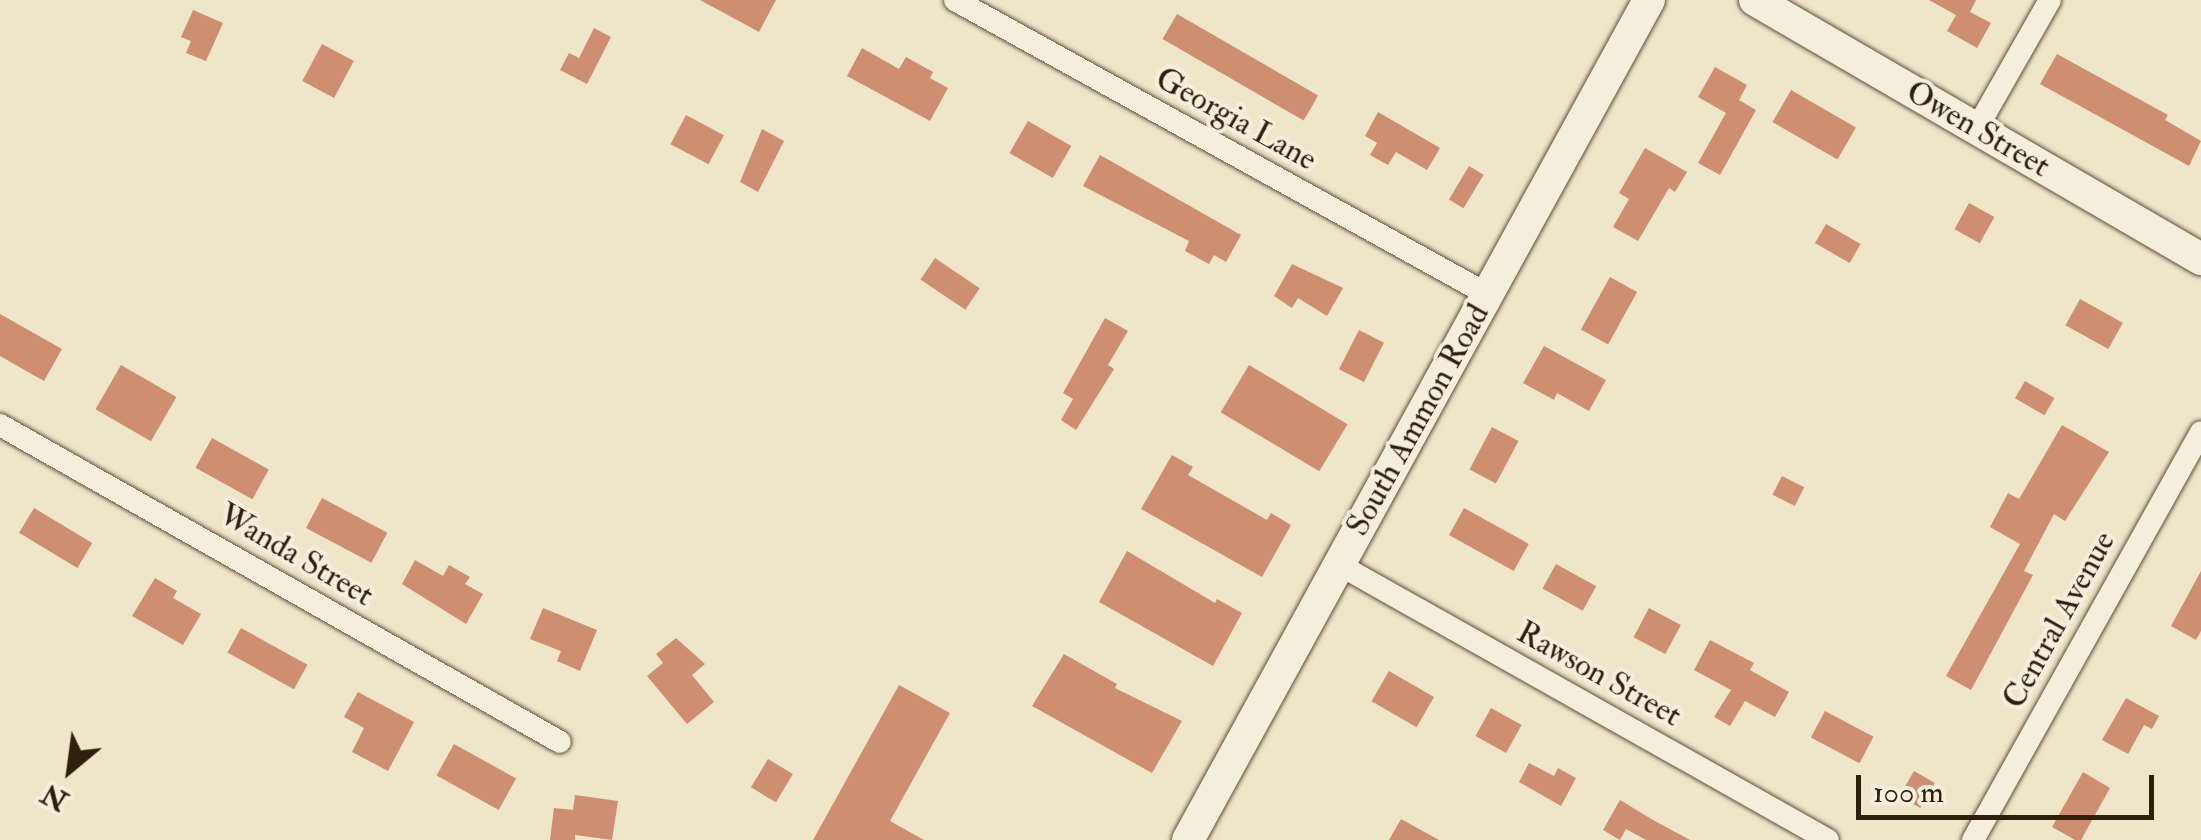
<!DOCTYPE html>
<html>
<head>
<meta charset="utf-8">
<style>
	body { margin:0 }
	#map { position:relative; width:2201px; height:840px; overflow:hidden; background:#efe5c9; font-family:"IM FELL Double Pica",serif }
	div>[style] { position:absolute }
	.building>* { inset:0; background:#ce8e71; transform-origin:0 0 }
	.roads { filter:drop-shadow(0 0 2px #5e503a) drop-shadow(0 0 2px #5e503a) }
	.street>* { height:22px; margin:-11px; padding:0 11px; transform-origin:11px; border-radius:11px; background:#f5eedc }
	.secondary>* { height:32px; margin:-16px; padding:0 16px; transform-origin:16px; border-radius:16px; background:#f5eedc }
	span { translate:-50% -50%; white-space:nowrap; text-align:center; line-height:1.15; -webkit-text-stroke:8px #f5eedc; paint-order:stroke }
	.street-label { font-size:32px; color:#2e1f0a }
	.north { position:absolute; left:20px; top:720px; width:100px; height:100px; -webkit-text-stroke:8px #f5eedc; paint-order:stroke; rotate:209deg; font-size:28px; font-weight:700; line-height:40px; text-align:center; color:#2e1f0a }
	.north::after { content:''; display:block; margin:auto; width:35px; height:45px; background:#2e1f0a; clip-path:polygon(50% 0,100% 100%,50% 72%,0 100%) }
	.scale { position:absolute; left:1856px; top:775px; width:298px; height:45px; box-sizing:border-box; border:5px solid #2e1f0a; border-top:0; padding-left:12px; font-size:30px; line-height:35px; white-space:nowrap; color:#2e1f0a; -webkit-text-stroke:8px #f5eedc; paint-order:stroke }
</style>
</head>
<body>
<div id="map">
	<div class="building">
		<i style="clip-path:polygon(700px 0,776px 0,759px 32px)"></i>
		<i style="clip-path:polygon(1929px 0,1976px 0,1970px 12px,1991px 23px,1977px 48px,1947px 31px,1956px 15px)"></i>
		<i style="clip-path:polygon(193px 10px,223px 23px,206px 61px,186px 53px,191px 41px,181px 37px)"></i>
		<i style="left:1177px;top:14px;width:163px;height:29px;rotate:30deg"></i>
		<i style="clip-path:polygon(594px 28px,611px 37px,587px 84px,560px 70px,569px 53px,579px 58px)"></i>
		<i style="left:322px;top:44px;width:36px;height:42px;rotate:28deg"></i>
		<i style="clip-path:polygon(862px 48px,899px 69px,906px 57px,933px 72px,930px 78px,948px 88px,930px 121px,847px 76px)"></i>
		<i style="clip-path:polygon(2057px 54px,2168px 115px,2165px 120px,2201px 141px,2189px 166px,2040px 84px)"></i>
		<i style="clip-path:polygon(1715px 67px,1747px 85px,1739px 100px,1756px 110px,1720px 175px,1698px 163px,1726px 113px,1698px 97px)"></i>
		<i style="left:1791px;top:90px;width:75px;height:37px;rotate:30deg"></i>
		<i style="clip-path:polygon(1378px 112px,1440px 148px,1427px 170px,1396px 152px,1388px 165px,1370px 155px,1377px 143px,1365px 136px)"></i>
		<i style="left:686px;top:115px;width:43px;height:33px;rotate:28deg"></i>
		<i style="left:1028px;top:121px;width:50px;height:37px;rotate:30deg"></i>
		<i style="clip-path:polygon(762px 129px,784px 141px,758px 192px,740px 182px)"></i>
		<i style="clip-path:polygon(1645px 148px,1687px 172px,1675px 192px,1669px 188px,1638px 241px,1613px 227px,1629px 199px,1619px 193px)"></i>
		<i style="clip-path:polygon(1100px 155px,1241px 235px,1226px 262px,1214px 255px,1209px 264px,1185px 251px,1189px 241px,1083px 186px)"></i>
		<i style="left:1469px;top:166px;width:17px;height:39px;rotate:31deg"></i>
		<i style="left:1969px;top:203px;width:29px;height:30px;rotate:29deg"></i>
		<i style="left:1826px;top:224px;width:40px;height:22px;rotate:30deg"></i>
		<i style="left:935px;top:258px;width:54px;height:26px;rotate:34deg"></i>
		<i style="clip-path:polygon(1292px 264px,1343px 288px,1327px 316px,1298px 298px,1292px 308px,1274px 296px)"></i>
		<i style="left:1610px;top:277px;width:31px;height:60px;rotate:29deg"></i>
		<i style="left:2080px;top:299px;width:49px;height:30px;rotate:29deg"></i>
		<i style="clip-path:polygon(0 314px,62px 349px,44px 381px,0 356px)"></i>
		<i style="clip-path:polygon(1105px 318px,1128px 331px,1108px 365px,1114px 369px,1076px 430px,1061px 420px,1073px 399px,1063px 393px)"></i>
		<i style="left:1359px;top:330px;width:28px;height:44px;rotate:27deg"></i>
		<i style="clip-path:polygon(1544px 346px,1606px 380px,1589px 411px,1557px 393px,1554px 400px,1523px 383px)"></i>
		<i style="left:121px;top:365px;width:64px;height:51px;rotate:30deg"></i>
		<i style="left:1249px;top:365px;width:115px;height:55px;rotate:31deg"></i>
		<i style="left:2025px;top:381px;width:34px;height:20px;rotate:30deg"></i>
		<i style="clip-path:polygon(2062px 425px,2109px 452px,2065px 521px,2054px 514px,2024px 571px,2033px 575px,1971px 690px,1946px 676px,2020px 544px,1990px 527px,2008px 493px,2019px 499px)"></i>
		<i style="left:1492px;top:427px;width:30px;height:48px;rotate:28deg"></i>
		<i style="left:212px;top:438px;width:65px;height:34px;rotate:29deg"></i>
		<i style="clip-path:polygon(1172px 455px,1193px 467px,1188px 475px,1267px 520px,1271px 513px,1291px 525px,1262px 577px,1141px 509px)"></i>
		<i style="left:1782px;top:476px;width:25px;height:21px;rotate:27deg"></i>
		<i style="left:322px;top:498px;width:74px;height:34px;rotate:28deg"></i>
		<i style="left:34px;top:508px;width:68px;height:29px;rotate:31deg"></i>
		<i style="left:1464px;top:508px;width:74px;height:31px;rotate:29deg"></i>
		<i style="clip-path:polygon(1127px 551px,1215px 603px,1217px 599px,1242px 613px,1213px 666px,1099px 602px)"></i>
		<i style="clip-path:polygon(415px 560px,443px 576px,449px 565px,470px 577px,465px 584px,483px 594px,466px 624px,402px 584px)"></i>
		<i style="left:1556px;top:564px;width:46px;height:28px;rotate:29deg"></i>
		<i style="clip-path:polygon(2201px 571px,2201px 631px,2196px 640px,2171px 626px)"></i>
		<i style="clip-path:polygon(155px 578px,177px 591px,173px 598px,201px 614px,183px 645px,132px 616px)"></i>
		<i style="clip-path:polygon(543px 608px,597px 630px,580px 671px,557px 661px,561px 651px,530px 639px)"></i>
		<i style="left:1649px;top:608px;width:36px;height:33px;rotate:28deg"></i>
		<i style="left:241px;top:628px;width:76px;height:28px;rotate:29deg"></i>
		<i style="clip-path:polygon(676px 638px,705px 664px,692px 675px,714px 702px,687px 724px,647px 676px,663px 663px,656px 654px)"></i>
		<i style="clip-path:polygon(1710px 640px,1754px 663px,1750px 670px,1789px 692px,1775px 717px,1745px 701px,1730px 726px,1714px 717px,1731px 690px,1694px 670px)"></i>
		<i style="clip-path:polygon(1064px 654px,1117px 684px,1115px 688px,1182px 721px,1152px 773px,1032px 706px)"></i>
		<i style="left:1389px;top:671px;width:52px;height:35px;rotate:30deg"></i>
		<i style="clip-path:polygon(899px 685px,950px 713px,890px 821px,924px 840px,813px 840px)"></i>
		<i style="clip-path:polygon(358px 692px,414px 722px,388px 771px,352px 752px,364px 728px,344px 717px)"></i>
		<i style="clip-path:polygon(2126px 698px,2159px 716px,2152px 729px,2144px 725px,2128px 754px,2102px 740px)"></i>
		<i style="left:1491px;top:708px;width:35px;height:32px;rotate:29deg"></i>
		<i style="left:1825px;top:711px;width:55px;height:30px;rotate:28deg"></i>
		<i style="left:454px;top:744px;width:71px;height:36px;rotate:29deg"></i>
		<i style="left:768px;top:759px;width:29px;height:33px;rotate:31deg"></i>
		<i style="clip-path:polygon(1529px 763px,1554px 776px,1558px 768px,1576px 778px,1561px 806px,1519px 782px)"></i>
		<i style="left:1914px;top:771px;width:24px;height:29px;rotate:30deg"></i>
		<i style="clip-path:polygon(2083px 772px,2110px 788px,2081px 840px,2075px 840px,2052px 827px)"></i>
		<i style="clip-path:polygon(575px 795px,618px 801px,612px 840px,575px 835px,575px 840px,550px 840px,554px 808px,573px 810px)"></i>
		<i style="clip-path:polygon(1620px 800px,1653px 820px,1690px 840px,1646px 840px,1626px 829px,1620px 840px,1603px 830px)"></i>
		<i style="clip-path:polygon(1401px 819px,1439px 840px,1389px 840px)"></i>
	</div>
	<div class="roads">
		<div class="street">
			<i style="left:955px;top:0;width:608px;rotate:28.93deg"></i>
			<i style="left:1977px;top:128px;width:147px;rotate:-60.3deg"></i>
			<i style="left:0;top:425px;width:643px;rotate:29.51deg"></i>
			<i style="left:1338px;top:564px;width:562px;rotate:29.39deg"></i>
			<i style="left:1973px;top:840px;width:467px;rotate:-60.8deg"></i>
		</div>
		<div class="secondary">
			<i style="left:1755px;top:0;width:516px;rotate:30.14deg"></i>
			<i style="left:1188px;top:840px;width:958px;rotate:-61.24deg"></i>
		</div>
	</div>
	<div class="street-label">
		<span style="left:1236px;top:119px;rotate:29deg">Georgia Lane</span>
		<span style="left:1978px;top:129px;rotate:30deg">Owen Street</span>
		<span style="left:1418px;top:420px;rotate:-61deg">South Ammon Road</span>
		<span style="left:296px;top:555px;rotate:30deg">Wanda Street</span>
		<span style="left:2059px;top:620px;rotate:-61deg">Central Avenue</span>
		<span style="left:1599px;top:674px;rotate:29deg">Rawson Street</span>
	</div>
	<div class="north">N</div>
	<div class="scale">100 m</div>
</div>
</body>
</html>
